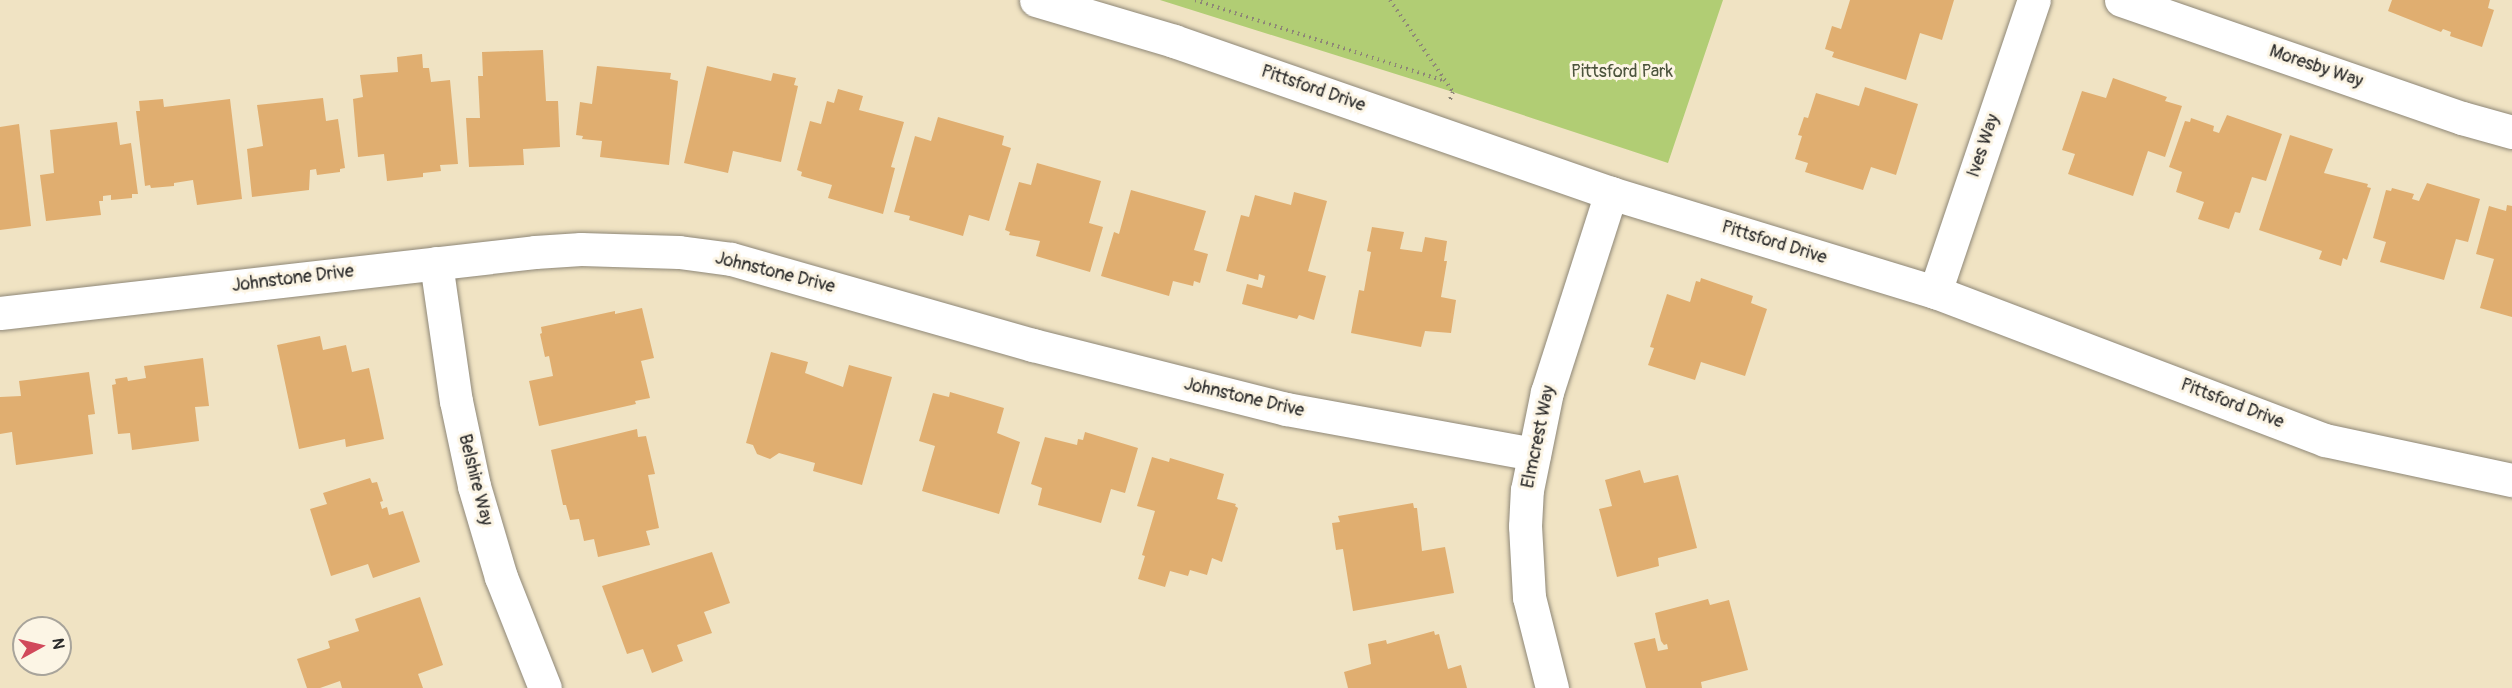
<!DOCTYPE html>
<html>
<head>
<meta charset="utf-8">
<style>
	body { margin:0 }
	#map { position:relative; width:2512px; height:688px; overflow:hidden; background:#f0e3c3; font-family:Pangolin,sans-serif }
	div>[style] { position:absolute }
	.green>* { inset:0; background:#b1cd74 }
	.building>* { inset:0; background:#e0ae70 }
	.path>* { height:4px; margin-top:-2px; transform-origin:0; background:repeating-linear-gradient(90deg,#8e8777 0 1.5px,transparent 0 6px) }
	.roads { filter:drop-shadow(0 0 2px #8e8777) drop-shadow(0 0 2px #8e8777) }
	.minor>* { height:33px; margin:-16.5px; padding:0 16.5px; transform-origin:16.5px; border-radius:16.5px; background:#fff }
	span { translate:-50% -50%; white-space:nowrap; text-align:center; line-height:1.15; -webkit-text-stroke:6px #fcf5e5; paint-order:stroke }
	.street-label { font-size:18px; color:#2b2b2b }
	.park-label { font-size:18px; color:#4c543d }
	.north { position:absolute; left:12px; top:616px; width:60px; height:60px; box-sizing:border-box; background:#fcf5e5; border:2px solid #a8a49b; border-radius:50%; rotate:82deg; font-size:16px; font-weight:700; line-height:24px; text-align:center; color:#2b2b2b }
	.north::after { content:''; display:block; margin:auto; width:21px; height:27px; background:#d1495b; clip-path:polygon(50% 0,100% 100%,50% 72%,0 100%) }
</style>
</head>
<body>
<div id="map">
	<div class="green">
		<i style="clip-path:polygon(1160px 0,1723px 0,1668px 163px,1453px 92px)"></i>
	</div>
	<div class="building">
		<i style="clip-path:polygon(1850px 0,1954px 0,1942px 40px,1920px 33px,1906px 80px,1832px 57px,1834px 52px,1825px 49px,1832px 26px,1841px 29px)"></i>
		<i style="clip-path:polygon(2392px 0,2490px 0,2488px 8px,2494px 10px,2482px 47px,2450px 36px,2451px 32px,2443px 29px,2441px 32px,2388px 11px)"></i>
		<i style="clip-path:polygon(543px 50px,546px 101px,558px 101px,560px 147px,523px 149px,524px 165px,469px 167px,466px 118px,480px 118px,478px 76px,483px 76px,482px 52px)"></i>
		<i style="clip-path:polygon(422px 54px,423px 68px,429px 68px,431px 82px,450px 80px,458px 164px,440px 165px,441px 171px,423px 173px,423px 177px,387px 181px,384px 154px,358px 157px,353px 99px,363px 97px,360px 75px,398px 72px,397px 57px)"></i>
		<i style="clip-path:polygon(597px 66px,671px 73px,670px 79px,678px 81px,669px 165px,600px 157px,602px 141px,582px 139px,583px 136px,576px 135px,580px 102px,592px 104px)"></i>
		<i style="clip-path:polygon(707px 66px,771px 81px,773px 73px,796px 78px,794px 85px,798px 86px,781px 162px,733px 151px,728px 173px,684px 163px)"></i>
		<i style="clip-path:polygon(2113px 78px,2167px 97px,2165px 101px,2182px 106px,2165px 157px,2148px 151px,2133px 196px,2068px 174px,2075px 154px,2062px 150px,2082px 91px,2106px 98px)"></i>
		<i style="clip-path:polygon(1865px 87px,1918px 104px,1896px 175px,1871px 167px,1863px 190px,1805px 172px,1808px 163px,1795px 159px,1802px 136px,1798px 135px,1804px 117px,1808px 118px,1816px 93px,1859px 106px)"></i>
		<i style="clip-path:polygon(838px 89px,863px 96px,859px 110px,904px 122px,891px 167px,895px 168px,883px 214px,828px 198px,832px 185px,801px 176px,802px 172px,797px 170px,810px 121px,821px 124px,827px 101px,834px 103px)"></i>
		<i style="clip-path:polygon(323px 98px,326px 121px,338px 119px,345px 168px,340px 169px,340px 172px,317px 175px,316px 169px,310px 170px,309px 190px,252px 197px,247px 149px,263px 146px,257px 105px)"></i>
		<i style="clip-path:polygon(163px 99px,164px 107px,230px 99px,242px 199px,197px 205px,193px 180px,174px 183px,174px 186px,151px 188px,150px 185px,145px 186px,136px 111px,140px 111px,139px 101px)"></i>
		<i style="clip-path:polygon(2227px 115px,2282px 134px,2266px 181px,2252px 177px,2240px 213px,2235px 212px,2229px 229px,2198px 219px,2204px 202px,2176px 192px,2182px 172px,2169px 167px,2185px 121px,2190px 122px,2191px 118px,2214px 126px,2213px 131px,2219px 133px)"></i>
		<i style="clip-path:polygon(938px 117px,1004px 136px,1002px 145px,1011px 148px,989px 221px,969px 215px,963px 236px,909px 220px,910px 216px,894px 212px,915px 136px,931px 141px)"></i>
		<i style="clip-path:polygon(117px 122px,120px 145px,131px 143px,138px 194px,132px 194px,132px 198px,111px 200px,111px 195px,103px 196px,103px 201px,99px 201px,101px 215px,46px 221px,40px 175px,54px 173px,50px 130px)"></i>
		<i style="clip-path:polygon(19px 124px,31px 226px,0 230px,0 127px)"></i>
		<i style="clip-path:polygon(2290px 135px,2333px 149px,2324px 173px,2368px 184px,2367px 187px,2371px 188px,2347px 260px,2343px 258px,2341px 266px,2319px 259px,2322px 251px,2259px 230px)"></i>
		<i style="clip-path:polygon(1037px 163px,1101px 181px,1089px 223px,1103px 227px,1090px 272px,1036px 256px,1040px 241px,1009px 235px,1010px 232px,1005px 230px,1019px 182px,1031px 185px)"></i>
		<i style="clip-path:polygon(2427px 183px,2480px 199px,2468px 242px,2456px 239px,2444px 280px,2380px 262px,2386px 242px,2373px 238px,2386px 190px,2391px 191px,2392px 188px,2414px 194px,2412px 199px,2419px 201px)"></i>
		<i style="clip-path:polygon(1131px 190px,1206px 211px,1194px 250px,1208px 254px,1200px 283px,1194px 281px,1193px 286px,1173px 281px,1169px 296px,1101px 276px,1114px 232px,1119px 234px)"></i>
		<i style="clip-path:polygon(1294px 192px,1327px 201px,1308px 271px,1326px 276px,1314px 320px,1299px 315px,1297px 319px,1242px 304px,1247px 284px,1262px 288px,1265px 276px,1259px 274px,1258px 280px,1226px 271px,1241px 215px,1249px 217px,1255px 195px,1291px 205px)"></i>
		<i style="clip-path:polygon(2507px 205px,2512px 206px,2512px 317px,2480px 308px,2494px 259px,2476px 254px,2489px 206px,2506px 211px)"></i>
		<i style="clip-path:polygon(1372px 227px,1404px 232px,1400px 249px,1422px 252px,1425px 237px,1447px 241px,1444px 261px,1447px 261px,1441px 297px,1456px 300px,1451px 333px,1425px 331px,1421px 347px,1351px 333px,1359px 290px,1364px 291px,1371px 252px,1367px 251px)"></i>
		<i style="clip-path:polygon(1701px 278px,1753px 296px,1751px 303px,1767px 309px,1745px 376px,1701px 362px,1695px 380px,1648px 365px,1654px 348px,1650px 347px,1667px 294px,1690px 302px,1696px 281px,1700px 282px)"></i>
		<i style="clip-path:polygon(642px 308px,654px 358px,641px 361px,650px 398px,635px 401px,636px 404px,539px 426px,529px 381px,553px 376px,549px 356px,545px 357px,540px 334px,542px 333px,541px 327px,615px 311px,615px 314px)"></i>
		<i style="clip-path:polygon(320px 336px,323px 350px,346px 345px,352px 372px,369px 368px,384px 439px,346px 447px,345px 439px,299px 449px,277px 345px)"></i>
		<i style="clip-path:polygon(771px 352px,808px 362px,805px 373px,843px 387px,849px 365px,892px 377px,862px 485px,813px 471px,815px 463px,779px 453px,770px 459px,757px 454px,753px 445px,746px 443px)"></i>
		<i style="clip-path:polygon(203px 358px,209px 406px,195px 407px,199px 441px,132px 450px,130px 433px,118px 434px,112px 385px,116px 384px,115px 379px,127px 377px,128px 381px,146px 378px,144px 366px)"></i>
		<i style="clip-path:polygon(89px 372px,95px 414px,88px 415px,93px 454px,16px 465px,12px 432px,0 434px,0 397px,21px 396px,19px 381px)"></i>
		<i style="clip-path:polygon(950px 392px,1004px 408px,997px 433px,1020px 442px,999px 514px,922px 491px,935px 446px,919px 441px,933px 393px,949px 397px)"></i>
		<i style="clip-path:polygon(637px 429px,638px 437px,646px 436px,655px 474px,648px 475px,659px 528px,646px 531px,650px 545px,598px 557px,594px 539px,584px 541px,579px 519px,570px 520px,566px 505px,563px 505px,551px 450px)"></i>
		<i style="clip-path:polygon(1085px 432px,1138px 448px,1125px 493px,1111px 489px,1101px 523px,1038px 505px,1042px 488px,1031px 484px,1045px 437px,1077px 445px,1078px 439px,1083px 440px)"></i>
		<i style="clip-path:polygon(1152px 457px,1169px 462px,1170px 458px,1224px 474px,1217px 499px,1236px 504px,1235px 506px,1238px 508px,1222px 562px,1212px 558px,1207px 575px,1190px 570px,1188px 576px,1170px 571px,1165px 587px,1138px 579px,1145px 556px,1142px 555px,1155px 511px,1137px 506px)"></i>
		<i style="clip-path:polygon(1640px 470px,1644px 483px,1678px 475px,1697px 548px,1658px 558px,1659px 566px,1617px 577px,1599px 509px,1612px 506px,1605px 480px)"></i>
		<i style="clip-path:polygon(370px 478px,372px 483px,377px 482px,383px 501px,380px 502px,382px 509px,387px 507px,389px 515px,403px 511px,420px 562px,373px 578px,368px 564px,331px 576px,310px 509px,327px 504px,323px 493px)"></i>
		<i style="clip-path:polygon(1413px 503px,1414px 508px,1417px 508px,1422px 551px,1445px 547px,1454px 593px,1353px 611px,1343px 549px,1336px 550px,1332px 523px,1340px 522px,1338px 516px)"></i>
		<i style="clip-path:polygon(712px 552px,730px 603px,704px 612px,712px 633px,677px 645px,683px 661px,652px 673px,643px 649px,627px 654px,602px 586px)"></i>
		<i style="clip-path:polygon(420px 597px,443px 665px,418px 674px,423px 688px,342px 688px,340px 681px,320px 688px,307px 688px,297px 659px,330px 648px,328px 641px,359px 631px,355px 619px)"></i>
		<i style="clip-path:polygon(1708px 599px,1710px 605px,1729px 600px,1748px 670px,1701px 682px,1702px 688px,1646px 688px,1634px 643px,1655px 638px,1658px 651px,1668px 649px,1667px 644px,1664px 645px,1661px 641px,1655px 613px)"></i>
		<i style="clip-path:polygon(1434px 631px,1435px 635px,1439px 634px,1448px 669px,1461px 665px,1467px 688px,1348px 688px,1344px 672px,1371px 664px,1368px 644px,1386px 640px,1387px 644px)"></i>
	</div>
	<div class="path">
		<i style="left:1195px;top:0;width:262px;rotate:18deg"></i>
		<i style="left:1390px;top:0;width:112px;rotate:55.6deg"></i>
		<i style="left:1453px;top:92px;width:8px;rotate:113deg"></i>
	</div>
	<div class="roads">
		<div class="minor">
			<i style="left:1036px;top:0;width:144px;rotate:16.5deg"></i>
			<i style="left:1174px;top:41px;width:463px;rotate:19.2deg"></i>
			<i style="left:1611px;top:193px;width:339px;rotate:17deg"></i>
			<i style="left:1935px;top:292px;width:417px;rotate:20.8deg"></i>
			<i style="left:2325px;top:440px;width:191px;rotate:12.1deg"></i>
			<i style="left:2121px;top:0;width:361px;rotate:19.1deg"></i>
			<i style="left:2462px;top:118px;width:52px;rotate:15.6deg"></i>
			<i style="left:436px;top:263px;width:139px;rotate:81.8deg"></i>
			<i style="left:456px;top:401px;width:87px;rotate:78deg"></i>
			<i style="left:474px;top:486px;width:95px;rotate:73.5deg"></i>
			<i style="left:501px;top:577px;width:119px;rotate:68.4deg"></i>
			<i style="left:1935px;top:292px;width:308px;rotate:-71.3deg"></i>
			<i style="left:0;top:313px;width:538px;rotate:-6.5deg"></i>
			<i style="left:535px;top:252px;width:46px;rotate:-3.7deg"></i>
			<i style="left:581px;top:249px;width:98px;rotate:1.8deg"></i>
			<i style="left:679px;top:252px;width:52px;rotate:7.7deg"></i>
			<i style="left:731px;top:259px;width:314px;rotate:15.9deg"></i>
			<i style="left:1033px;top:345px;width:261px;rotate:14.2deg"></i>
			<i style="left:1286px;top:409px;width:252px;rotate:10.3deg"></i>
			<i style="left:1552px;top:688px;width:94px;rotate:-104.2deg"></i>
			<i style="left:1529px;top:597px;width:71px;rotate:-93.2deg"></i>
			<i style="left:1525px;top:526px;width:36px;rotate:-87deg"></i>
			<i style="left:1527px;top:490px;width:100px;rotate:-78.5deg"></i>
			<i style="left:1547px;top:392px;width:209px;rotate:-72.2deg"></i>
		</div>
	</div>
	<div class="street-label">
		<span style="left:2316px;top:67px;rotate:19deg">Moresby Way</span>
		<span style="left:1313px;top:89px;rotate:19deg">Pittsford Drive</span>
		<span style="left:1984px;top:146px;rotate:-71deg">Ives Way</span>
		<span style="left:1774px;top:243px;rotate:17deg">Pittsford Drive</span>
		<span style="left:775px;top:273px;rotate:14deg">Johnstone Drive</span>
		<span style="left:293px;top:279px;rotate:-7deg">Johnstone Drive</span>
		<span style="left:1244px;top:398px;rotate:13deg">Johnstone Drive</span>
		<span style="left:2232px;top:404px;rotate:21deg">Pittsford Drive</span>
		<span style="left:1539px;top:437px;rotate:-78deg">Elmcrest Way</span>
		<span style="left:475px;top:480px;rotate:76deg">Belshire Way</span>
	</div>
	<div class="park-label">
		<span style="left:1622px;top:72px">Pittsford Park</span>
	</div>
	<div class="north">N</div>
</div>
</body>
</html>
